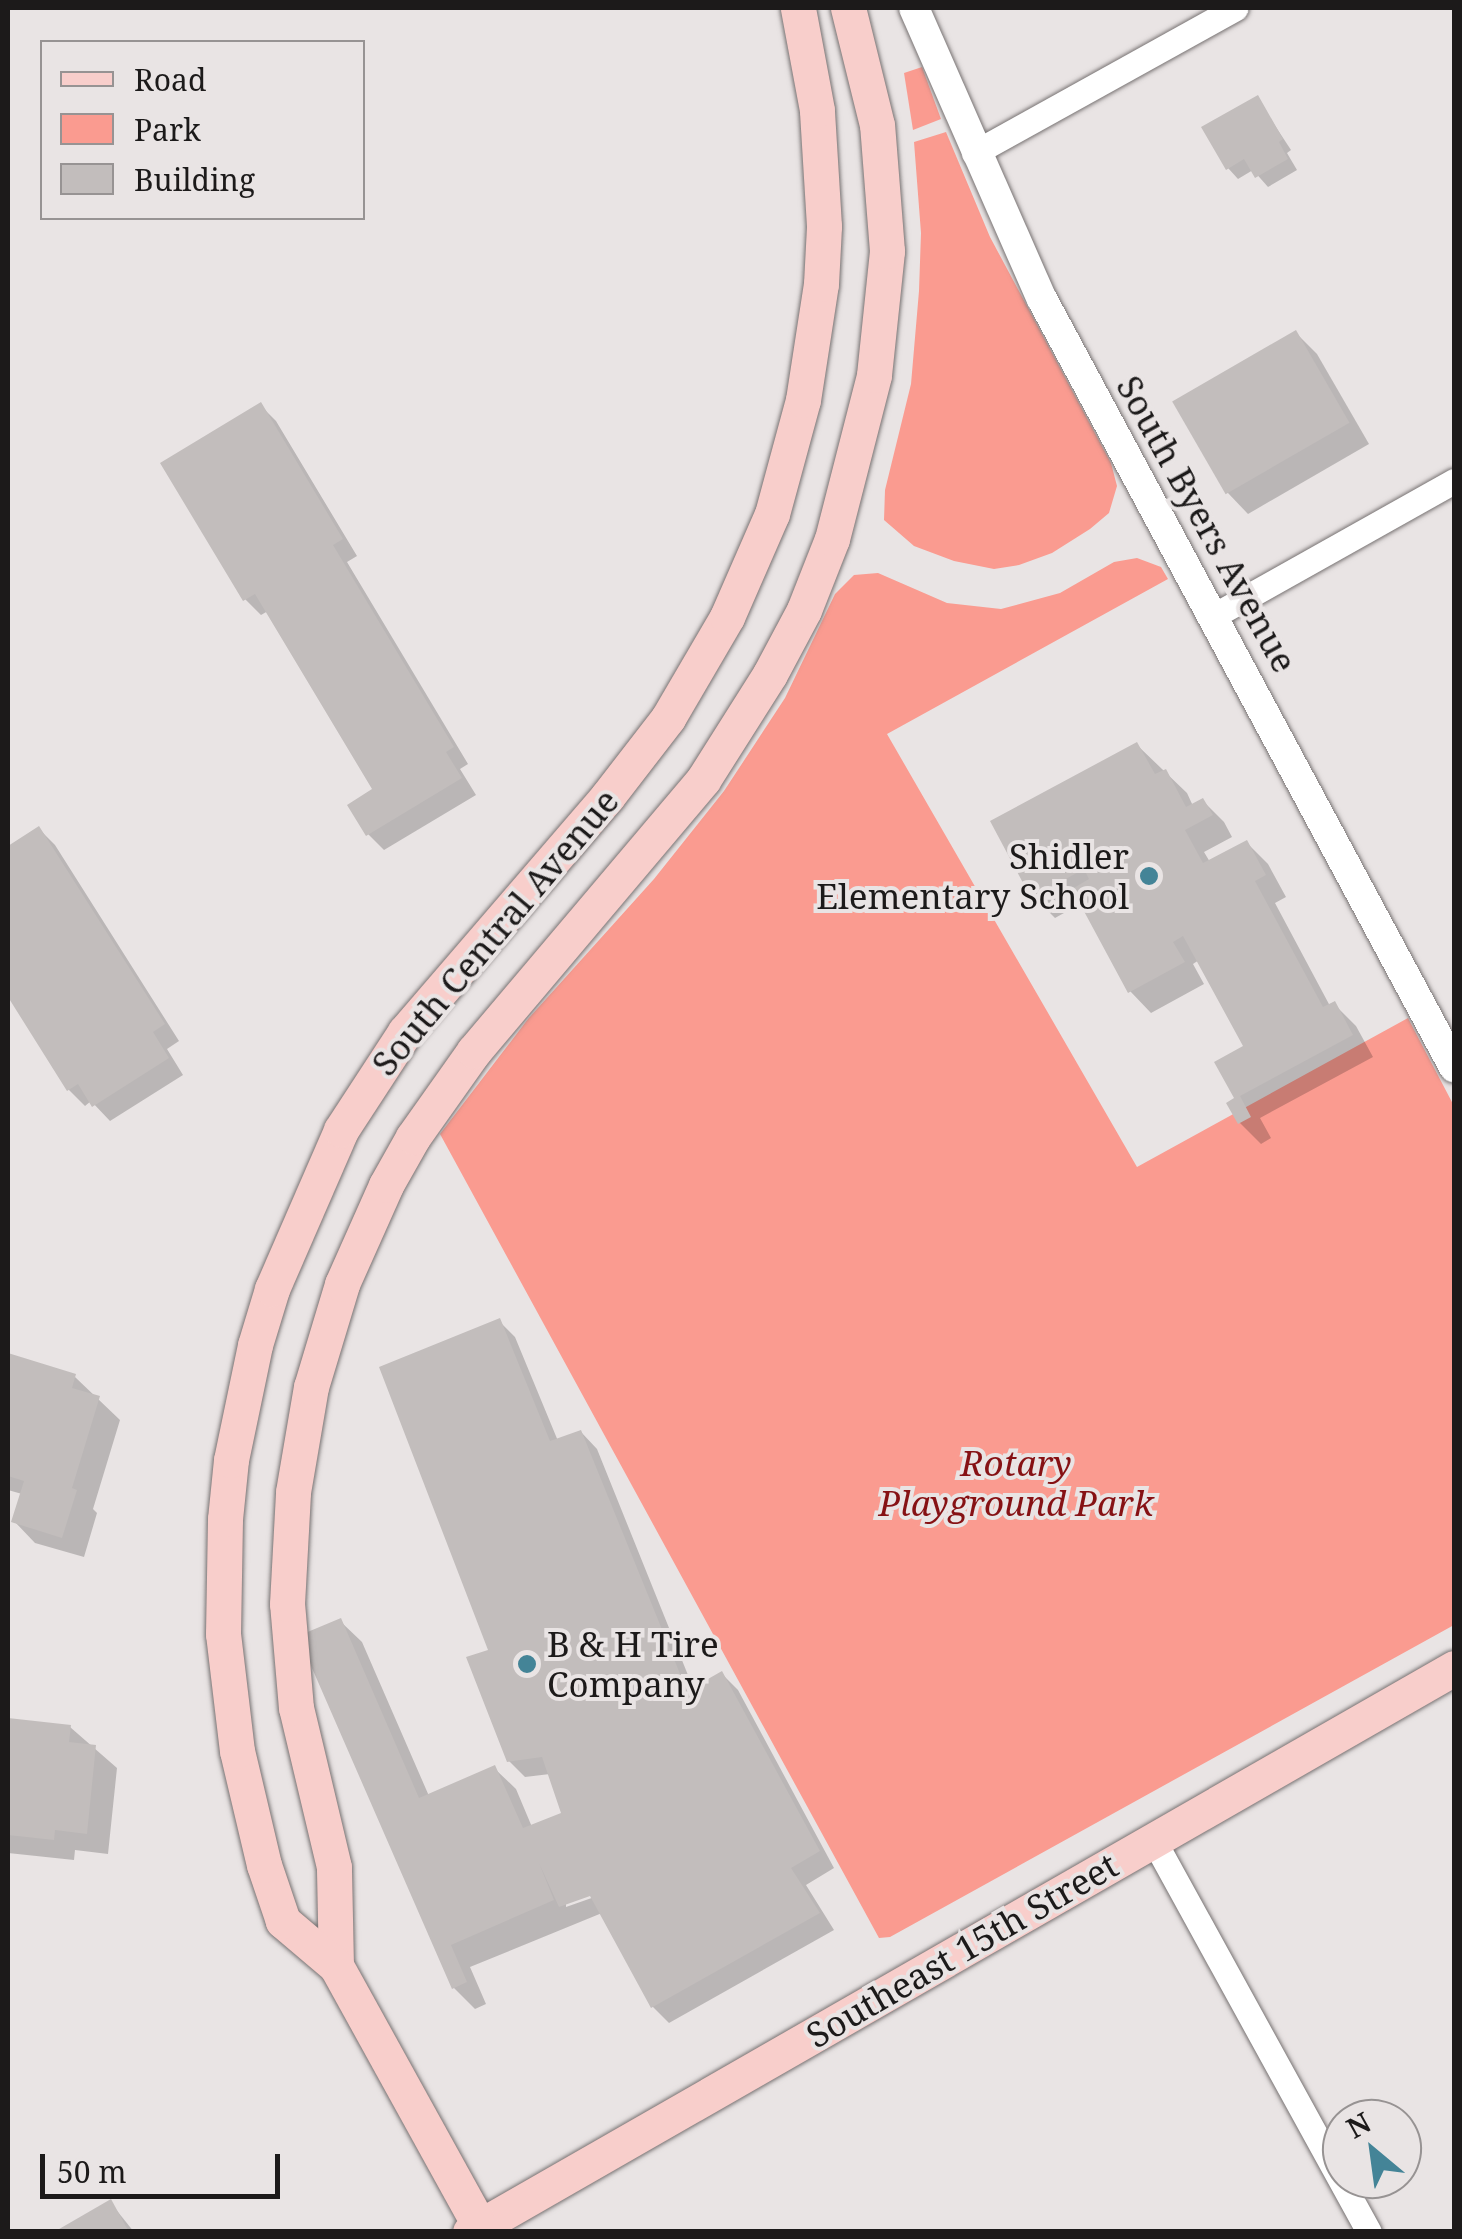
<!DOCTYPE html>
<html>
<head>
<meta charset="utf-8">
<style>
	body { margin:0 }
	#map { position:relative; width:1462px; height:2239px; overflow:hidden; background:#e9e4e4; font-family:"Noto Serif",serif }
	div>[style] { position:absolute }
	.green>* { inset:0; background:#fa9b90 }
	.shadow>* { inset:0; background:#0003 }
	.building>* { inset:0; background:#c2bdbc; transform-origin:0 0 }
	.roads { filter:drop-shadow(0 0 2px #777272) drop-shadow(0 0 2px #777272) }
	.minor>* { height:25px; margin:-12.5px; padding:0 12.5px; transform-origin:12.5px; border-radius:12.5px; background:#fff }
	.tertiary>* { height:30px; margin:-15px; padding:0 15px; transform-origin:15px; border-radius:15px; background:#fff }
	.secondary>* { height:35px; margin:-17.5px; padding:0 17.5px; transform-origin:17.5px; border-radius:17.5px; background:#f8cecb }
	.dots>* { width:28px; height:28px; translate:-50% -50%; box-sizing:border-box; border:5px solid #e9e4e4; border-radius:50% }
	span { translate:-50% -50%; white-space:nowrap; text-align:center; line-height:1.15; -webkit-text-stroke:8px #e9e4e4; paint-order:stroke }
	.street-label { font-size:35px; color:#1c1a1a }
	.poi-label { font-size:35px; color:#1c1a1a }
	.right { translate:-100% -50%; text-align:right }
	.left { translate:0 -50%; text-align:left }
	.park-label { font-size:35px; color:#861114; font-style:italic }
	.frame { position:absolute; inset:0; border:10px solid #1c1a1a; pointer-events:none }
	.legend { position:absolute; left:40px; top:40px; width:325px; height:180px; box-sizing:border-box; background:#e9e4e4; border:2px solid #979393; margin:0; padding:12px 18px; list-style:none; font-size:30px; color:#1c1a1a }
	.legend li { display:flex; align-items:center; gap:20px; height:50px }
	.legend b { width:50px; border:2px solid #979393 }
	.north { position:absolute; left:1322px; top:2099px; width:100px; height:100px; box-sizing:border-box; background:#e9e4e4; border:2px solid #979393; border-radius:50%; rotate:331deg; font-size:28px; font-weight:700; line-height:40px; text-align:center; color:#1c1a1a }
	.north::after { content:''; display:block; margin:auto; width:35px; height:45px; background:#448497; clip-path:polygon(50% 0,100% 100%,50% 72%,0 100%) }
	.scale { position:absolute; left:40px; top:2154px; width:240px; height:45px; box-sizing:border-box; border:5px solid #1c1a1a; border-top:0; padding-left:12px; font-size:30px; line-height:35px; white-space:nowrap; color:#1c1a1a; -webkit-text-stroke:8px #e9e4e4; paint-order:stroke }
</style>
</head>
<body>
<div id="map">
	<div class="green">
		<i style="clip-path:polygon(922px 67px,941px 119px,913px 130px,904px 73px)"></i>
		<i style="clip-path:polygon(946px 132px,990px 237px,1111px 463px,1117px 486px,1109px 513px,1090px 529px,1052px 553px,1019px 565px,994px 569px,954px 561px,914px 546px,884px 520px,885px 490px,911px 384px,919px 291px,921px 233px,914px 142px)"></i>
		<i style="clip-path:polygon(1137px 558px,1161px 567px,1168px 579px,887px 734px,1137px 1167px,1408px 1018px,1454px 1106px,1454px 1625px,890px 1937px,879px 1938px,440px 1134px,528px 1019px,654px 879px,724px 791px,785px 698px,835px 594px,854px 575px,878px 573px,947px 603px,1001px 609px,1060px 593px,1114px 562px)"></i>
	</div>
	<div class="shadow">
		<i style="clip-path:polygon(1257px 98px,1291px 150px,1287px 153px,1297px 170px,1268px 187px,1253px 170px,1238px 179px,1228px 168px)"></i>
		<i style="clip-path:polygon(1296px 333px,1317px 354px,1369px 444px,1248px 514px,1227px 492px)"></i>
		<i style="clip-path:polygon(260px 405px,276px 421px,357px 556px,347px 562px,468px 764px,460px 769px,476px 795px,384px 850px,368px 834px,376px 790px,268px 611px,261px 615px,245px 599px)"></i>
		<i style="clip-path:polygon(1137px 745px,1187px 793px,1193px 806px,1203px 801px,1224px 822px,1232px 837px,1204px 852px,1210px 862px,1247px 843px,1268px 864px,1286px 897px,1275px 903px,1330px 1006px,1334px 1004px,1356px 1026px,1373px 1057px,1260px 1118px,1271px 1138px,1261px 1144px,1240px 1123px,1237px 1099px,1246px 1047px,1199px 960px,1193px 964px,1204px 984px,1151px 1013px,1130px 991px,1082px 903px,1055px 918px,1033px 896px)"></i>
		<i style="clip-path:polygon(39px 829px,55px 845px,179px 1041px,167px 1049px,183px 1075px,110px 1121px,91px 1101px,85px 1106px,69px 1090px,8px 993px,8px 849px)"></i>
		<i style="clip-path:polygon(evenodd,499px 1321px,515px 1337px,558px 1441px,581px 1432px,597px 1449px,694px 1690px,722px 1674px,738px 1690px,834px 1868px,806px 1885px,834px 1930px,669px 2023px,653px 2007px,602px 1913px,470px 1967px,486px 2004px,475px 2009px,454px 1988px,340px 1621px,362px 1642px,429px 1796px,494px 1768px,516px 1789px,532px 1827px,564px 1815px,550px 1774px,525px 1777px,509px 1761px,492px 1652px,499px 1321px,601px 1889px,603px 1894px,566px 1907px,566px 1902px,601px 1889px)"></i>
		<i style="clip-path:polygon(8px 1356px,75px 1377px,120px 1420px,93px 1509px,97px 1513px,84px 1557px,35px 1543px,14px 1521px,22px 1494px,8px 1490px)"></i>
		<i style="clip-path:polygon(8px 1720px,70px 1727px,117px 1768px,108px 1854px,75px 1850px,74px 1860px,8px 1853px)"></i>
		<i style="clip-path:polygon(110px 2202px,134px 2232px,59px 2232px)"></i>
	</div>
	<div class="building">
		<i style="clip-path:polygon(1258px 95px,1283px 139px,1279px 142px,1288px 159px,1255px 178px,1244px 159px,1226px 170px,1201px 127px)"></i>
		<i style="left:1296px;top:330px;width:107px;height:143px;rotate:60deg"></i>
		<i style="clip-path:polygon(261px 402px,343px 539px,333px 545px,454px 747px,446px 752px,462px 778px,366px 836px,347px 805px,372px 789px,255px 594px,243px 601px,160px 463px)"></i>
		<i style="clip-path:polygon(1137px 742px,1155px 774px,1166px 769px,1186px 807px,1203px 798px,1213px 815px,1185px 830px,1203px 863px,1247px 840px,1266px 875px,1255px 881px,1323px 1007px,1335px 1001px,1353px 1035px,1240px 1096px,1251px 1117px,1238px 1124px,1226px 1103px,1234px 1098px,1214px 1062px,1243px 1046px,1183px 936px,1173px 942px,1185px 962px,1128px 993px,1072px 889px,1089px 879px,1084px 869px,1031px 898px,990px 821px)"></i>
		<i style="clip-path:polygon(39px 826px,165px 1024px,153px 1032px,169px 1058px,92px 1107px,78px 1084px,67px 1091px,8px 997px,8px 846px)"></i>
		<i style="clip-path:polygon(500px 1318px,550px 1441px,581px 1430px,687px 1691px,722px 1671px,820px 1851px,791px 1868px,820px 1913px,651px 2008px,590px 1896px,559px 1907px,539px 1863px,554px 1900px,451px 1945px,467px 1982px,452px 1989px,298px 1636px,341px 1618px,419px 1798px,495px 1765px,523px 1828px,561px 1813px,542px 1757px,507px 1762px,466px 1657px,488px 1650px,379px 1367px)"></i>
		<i style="clip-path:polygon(8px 1353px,76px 1374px,72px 1388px,100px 1396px,72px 1488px,77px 1490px,62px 1538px,11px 1522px,24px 1481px,8px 1476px)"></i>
		<i style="clip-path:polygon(8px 1718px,71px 1725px,69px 1742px,96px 1745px,87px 1834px,55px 1830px,54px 1840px,8px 1835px)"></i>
		<i style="clip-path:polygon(111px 2199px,129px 2232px,54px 2232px)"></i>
	</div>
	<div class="roads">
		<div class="minor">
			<i style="left:974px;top:153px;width:299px;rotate:-29deg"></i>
			<i style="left:1215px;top:615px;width:274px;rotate:-29.3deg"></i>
			<i style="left:1154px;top:1841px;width:446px;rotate:61.2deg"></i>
		</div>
		<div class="tertiary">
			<i style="left:914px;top:8px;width:318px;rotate:66.3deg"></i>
			<i style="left:1042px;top:299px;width:872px;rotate:61.79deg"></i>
		</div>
		<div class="secondary">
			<i style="left:336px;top:1966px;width:99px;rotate:-91.2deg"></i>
			<i style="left:334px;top:1867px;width:163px;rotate:-103.4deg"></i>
			<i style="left:296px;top:1708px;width:104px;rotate:-94.9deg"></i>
			<i style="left:287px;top:1604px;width:112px;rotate:-86.9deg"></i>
			<i style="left:293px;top:1492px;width:107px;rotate:-80.3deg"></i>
			<i style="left:311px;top:1387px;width:108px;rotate:-73.2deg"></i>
			<i style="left:342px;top:1284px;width:108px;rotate:-66deg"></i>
			<i style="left:386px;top:1185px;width:55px;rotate:-60.6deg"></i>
			<i style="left:413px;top:1137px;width:105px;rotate:-54.7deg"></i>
			<i style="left:474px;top:1051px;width:355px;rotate:-49.8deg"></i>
			<i style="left:703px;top:780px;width:125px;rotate:-57.7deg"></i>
			<i style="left:770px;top:674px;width:72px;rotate:-62deg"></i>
			<i style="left:804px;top:610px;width:76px;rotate:-68.5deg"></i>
			<i style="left:832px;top:539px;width:169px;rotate:-75.6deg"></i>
			<i style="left:874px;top:375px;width:125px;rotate:-84deg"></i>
			<i style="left:887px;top:251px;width:126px;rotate:-94.5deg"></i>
			<i style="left:877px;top:125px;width:121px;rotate:-103.9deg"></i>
			<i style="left:470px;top:2232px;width:1134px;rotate:-29.82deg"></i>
			<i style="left:483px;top:2232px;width:304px;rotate:-118.9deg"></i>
			<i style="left:336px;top:1966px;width:70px;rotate:-139.7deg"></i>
			<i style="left:283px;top:1921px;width:59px;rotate:-108.7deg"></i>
			<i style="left:264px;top:1865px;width:117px;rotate:-103.3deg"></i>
			<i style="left:237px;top:1751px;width:118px;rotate:-96.8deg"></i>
			<i style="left:223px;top:1634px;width:115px;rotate:-89deg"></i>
			<i style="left:225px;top:1519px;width:59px;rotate:-84.2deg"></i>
			<i style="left:231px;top:1460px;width:117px;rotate:-78.2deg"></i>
			<i style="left:255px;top:1345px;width:59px;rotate:-73.1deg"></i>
			<i style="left:272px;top:1289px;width:173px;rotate:-66.5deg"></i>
			<i style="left:341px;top:1130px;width:117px;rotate:-56.9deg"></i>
			<i style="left:405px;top:1032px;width:310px;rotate:-49.3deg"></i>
			<i style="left:607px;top:797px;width:100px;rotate:-52.3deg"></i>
			<i style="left:668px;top:718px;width:117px;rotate:-59.7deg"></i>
			<i style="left:727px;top:617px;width:112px;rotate:-66.4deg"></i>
			<i style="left:772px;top:514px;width:118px;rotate:-74.8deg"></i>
			<i style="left:803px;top:400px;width:117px;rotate:-81.2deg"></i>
			<i style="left:821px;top:284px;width:58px;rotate:-87deg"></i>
			<i style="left:824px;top:226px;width:116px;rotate:-93.5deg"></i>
			<i style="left:817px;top:110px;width:104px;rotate:-100.6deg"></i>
		</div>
	</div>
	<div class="dots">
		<i style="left:1149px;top:876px;background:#448497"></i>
		<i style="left:527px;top:1664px;background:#448497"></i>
	</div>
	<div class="street-label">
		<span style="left:1207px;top:524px;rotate:61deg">South Byers Avenue</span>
		<span style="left:495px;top:932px;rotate:-50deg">South Central Avenue</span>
		<span style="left:962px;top:1950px;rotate:-30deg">Southeast 15th Street</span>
	</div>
	<div class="poi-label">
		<span class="right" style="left:1129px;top:876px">Shidler<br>Elementary School</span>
		<span class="left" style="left:547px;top:1664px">B &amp; H Tire<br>Company</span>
	</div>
	<div class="park-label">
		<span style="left:1016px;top:1483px">Rotary<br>Playground Park</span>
	</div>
	<div class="frame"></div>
	<ul class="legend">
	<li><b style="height:12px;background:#f8cecb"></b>Road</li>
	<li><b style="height:28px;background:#fa9b90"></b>Park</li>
	<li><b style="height:28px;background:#c2bdbc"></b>Building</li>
	</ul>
	<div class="north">N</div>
	<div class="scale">50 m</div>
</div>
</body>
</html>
